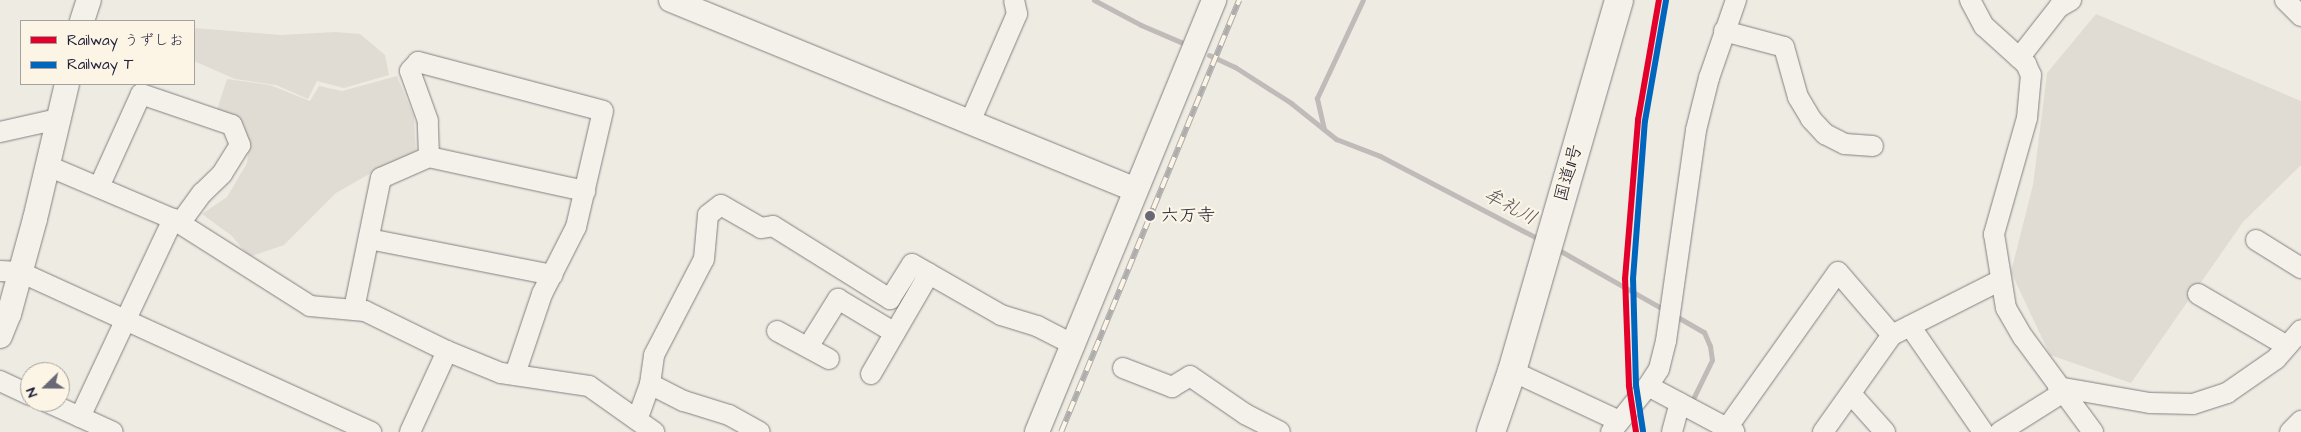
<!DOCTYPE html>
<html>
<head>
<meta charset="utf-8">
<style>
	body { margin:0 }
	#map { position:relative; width:2301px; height:432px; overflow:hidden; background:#eeebe3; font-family:"Architects Daughter","Klee One",sans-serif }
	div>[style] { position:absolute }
	.green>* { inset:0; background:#e0dcd3 }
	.stream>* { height:5px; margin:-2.5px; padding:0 2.5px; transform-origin:2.5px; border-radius:2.5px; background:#c0bbb8 }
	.roads { filter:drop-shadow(0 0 1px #828182) drop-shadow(0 0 1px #828182) }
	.minor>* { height:20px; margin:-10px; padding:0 10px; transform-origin:10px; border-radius:10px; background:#f4f1eb }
	.tertiary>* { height:24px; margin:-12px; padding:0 12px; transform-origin:12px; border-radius:12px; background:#f4f1eb }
	.trunk>* { height:28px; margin:-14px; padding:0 14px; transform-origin:14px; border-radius:14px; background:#f4f1eb }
	.rail>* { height:5.5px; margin-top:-2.75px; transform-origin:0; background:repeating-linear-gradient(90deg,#fcf5e5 0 11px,#afadac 0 22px); box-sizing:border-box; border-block:1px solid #afadac }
	.rail-1>* { height:6px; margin:-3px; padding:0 3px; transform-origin:3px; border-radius:3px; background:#e4002b }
	.rail-2>* { height:6px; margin:-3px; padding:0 3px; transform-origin:3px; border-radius:3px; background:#0065bd }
	.dots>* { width:14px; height:14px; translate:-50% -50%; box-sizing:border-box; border:2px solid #fcf5e5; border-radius:50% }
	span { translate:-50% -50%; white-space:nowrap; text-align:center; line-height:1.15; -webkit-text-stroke:4.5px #fcf5e5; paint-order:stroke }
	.street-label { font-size:18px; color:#22223b }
	.poi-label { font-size:18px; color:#22223b }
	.left { translate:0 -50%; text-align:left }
	.water-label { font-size:19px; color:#525160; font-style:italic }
	.legend { position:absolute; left:20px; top:20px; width:175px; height:65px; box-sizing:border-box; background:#fcf5e5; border:1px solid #a5a1a1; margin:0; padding:6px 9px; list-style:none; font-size:15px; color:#22223b }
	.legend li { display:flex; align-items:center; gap:10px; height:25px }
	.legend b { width:25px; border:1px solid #a5a1a1 }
	.north { position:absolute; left:20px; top:362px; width:50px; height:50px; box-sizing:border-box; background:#fcf5e5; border:1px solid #a5a1a1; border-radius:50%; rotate:248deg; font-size:14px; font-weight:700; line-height:20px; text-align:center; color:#22223b }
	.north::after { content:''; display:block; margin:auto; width:18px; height:22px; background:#696876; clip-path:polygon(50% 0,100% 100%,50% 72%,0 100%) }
</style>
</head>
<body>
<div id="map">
	<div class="green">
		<i style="clip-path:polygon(2096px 14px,2301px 101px,2301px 165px,2243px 222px,2131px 383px,2050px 355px,2011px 272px,2033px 185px,2047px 73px)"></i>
		<i style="clip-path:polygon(194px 28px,281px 35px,335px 32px,360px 34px,385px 55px,389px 75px,344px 88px,317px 81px,308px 99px,276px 85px,235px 79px,194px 61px)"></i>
		<i style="clip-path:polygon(397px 76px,414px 117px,416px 155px,371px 173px,336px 193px,284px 245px,249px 257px,232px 236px,202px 214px,227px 197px,247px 163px,249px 143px,244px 124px,216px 113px,227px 79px,270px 85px,310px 101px,319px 86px,342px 91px)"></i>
	</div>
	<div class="stream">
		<i style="left:1094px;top:0;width:53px;rotate:28deg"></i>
		<i style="left:1141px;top:25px;width:46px;rotate:23.2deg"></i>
		<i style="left:1209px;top:55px;width:29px;rotate:25deg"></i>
		<i style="left:1235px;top:67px;width:67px;rotate:32.7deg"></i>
		<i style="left:1291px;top:103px;width:58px;rotate:38.7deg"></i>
		<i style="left:1336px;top:139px;width:47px;rotate:21.1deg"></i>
		<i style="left:1380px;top:156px;width:182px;rotate:27.6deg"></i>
		<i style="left:1324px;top:129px;width:32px;rotate:-103deg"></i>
		<i style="left:1317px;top:98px;width:108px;rotate:-64.9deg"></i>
		<i style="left:1557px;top:249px;width:124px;rotate:29.5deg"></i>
		<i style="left:1674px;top:315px;width:34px;rotate:30deg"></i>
		<i style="left:1704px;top:332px;width:15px;rotate:67deg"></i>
		<i style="left:1710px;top:346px;width:14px;rotate:82deg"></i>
		<i style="left:1712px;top:360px;width:48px;rotate:116deg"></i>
	</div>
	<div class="roads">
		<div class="minor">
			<i style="left:1970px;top:0;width:30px;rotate:62deg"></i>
			<i style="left:1984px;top:26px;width:57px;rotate:42.1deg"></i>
			<i style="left:2026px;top:64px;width:12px;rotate:66deg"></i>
			<i style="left:2031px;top:75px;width:43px;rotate:95.3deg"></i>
			<i style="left:2027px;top:118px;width:121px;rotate:105.9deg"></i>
			<i style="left:1994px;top:234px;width:75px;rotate:80.8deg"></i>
			<i style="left:2006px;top:308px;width:34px;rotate:60deg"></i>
			<i style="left:2023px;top:337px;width:118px;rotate:53.6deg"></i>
			<i style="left:2285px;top:0;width:23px;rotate:45deg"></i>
			<i style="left:1724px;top:31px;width:62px;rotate:14.9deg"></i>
			<i style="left:1784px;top:47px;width:52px;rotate:74.4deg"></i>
			<i style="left:1798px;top:97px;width:26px;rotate:59deg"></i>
			<i style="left:1811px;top:119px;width:21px;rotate:47deg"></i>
			<i style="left:1825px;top:134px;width:22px;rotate:27deg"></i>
			<i style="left:1845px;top:144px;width:28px;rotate:4deg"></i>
			<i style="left:2019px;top:58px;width:65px;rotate:-51.9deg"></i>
			<i style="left:2059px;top:7px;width:14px;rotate:-30deg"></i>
			<i style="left:970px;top:122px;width:118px;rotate:-66.5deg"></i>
			<i style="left:1017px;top:14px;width:14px;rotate:-102deg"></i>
			<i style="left:0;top:132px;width:59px;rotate:-12.6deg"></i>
			<i style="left:429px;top:157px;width:36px;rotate:-92deg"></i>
			<i style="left:428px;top:121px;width:53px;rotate:-109.8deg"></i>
			<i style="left:410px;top:71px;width:12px;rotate:-48deg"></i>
			<i style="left:418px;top:62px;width:191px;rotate:14.8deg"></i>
			<i style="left:603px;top:111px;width:119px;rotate:103.1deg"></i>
			<i style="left:576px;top:227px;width:75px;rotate:116.9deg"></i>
			<i style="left:542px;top:294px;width:84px;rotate:108.6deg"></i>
			<i style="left:48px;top:166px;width:136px;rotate:23deg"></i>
			<i style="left:173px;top:219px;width:162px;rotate:32.4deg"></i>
			<i style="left:310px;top:306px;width:55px;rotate:5.2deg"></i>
			<i style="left:365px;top:311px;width:91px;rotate:26deg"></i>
			<i style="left:447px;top:351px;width:58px;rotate:22.2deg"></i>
			<i style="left:501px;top:373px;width:89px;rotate:8.4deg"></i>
			<i style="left:589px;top:386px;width:80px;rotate:35.3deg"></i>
			<i style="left:99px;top:187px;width:102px;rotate:-65.7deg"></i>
			<i style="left:141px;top:94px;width:96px;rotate:18.8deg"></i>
			<i style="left:232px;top:125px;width:22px;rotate:68deg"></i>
			<i style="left:240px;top:145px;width:34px;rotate:122deg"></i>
			<i style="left:222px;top:174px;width:28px;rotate:136deg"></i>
			<i style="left:202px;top:193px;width:37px;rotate:126deg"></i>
			<i style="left:369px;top:239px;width:187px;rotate:11.1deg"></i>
			<i style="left:2256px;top:240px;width:53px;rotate:31.9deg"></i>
			<i style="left:0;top:271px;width:20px;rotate:3deg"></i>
			<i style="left:20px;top:272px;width:386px;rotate:24.5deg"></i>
			<i style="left:2198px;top:294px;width:103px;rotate:30.3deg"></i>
			<i style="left:354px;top:309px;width:134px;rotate:-78.4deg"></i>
			<i style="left:381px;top:178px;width:52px;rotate:-23.6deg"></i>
			<i style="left:429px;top:157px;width:160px;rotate:12.3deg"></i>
			<i style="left:1910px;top:326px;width:129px;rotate:55.4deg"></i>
			<i style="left:777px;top:331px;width:59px;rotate:28.3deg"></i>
			<i style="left:808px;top:347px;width:57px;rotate:-58deg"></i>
			<i style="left:838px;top:299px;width:66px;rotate:30.8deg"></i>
			<i style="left:1123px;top:368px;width:53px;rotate:21.2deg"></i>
			<i style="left:1172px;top:387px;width:21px;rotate:-31deg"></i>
			<i style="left:1190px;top:376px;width:67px;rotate:34.6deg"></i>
			<i style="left:1245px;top:414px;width:39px;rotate:27deg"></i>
			<i style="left:1512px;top:371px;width:118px;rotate:25deg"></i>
			<i style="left:871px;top:374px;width:116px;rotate:-59.9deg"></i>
			<i style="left:0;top:381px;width:33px;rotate:25deg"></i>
			<i style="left:650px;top:384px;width:38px;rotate:27deg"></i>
			<i style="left:684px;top:401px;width:47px;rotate:17.3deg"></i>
			<i style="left:729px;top:415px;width:35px;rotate:29deg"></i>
			<i style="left:1648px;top:386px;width:98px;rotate:28.1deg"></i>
			<i style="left:2058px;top:387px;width:93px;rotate:9.9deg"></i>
			<i style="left:2150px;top:403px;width:43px;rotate:1.3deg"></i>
			<i style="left:2193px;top:404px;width:36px;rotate:-18deg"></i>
			<i style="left:2227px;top:393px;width:60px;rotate:-34.8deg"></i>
			<i style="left:2276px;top:359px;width:38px;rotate:-49deg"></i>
			<i style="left:1851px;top:394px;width:51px;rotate:48.2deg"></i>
			<i style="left:47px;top:402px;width:72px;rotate:24.4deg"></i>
			<i style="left:80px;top:417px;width:219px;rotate:-64.8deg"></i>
			<i style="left:637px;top:420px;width:38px;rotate:-70deg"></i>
			<i style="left:650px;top:384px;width:29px;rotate:-82deg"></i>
			<i style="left:654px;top:355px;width:108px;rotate:-62.5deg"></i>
			<i style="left:704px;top:259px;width:44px;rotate:-84.8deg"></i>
			<i style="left:708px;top:215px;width:16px;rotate:-38deg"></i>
			<i style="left:721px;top:205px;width:46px;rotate:29.9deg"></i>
			<i style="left:761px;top:228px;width:12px;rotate:-9deg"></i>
			<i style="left:773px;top:226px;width:138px;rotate:32deg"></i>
			<i style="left:890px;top:299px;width:41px;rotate:-57.8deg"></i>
			<i style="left:912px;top:264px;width:103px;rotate:29.8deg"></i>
			<i style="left:1001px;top:315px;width:38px;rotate:17deg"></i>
			<i style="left:1037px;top:326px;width:42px;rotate:27.2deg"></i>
			<i style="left:1727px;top:428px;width:191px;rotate:-54.6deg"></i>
			<i style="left:1838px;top:272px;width:83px;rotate:49.4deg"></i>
			<i style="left:410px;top:432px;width:89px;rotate:-65.4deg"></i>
			<i style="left:1611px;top:432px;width:59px;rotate:-51.2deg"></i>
			<i style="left:1648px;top:386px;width:20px;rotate:-57deg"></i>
			<i style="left:1659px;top:369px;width:29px;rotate:-76deg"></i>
			<i style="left:1666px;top:341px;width:213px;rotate:-81.9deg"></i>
			<i style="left:1696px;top:130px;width:54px;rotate:-76deg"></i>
			<i style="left:1709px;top:78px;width:83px;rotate:-70.9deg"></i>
			<i style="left:1672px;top:432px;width:30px;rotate:-75deg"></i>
			<i style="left:1823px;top:432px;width:119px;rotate:-54.6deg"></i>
			<i style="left:1892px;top:335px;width:122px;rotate:-26.8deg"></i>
			<i style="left:2000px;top:432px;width:73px;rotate:-32.2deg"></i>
			<i style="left:2290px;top:432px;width:16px;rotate:-45deg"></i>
		</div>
		<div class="tertiary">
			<i style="left:671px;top:0;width:502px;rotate:22.23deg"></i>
			<i style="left:82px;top:21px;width:22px;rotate:-72deg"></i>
			<i style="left:0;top:336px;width:24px;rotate:-68deg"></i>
			<i style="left:9px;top:314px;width:98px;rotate:-74.7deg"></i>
			<i style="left:35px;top:219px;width:139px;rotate:-76.7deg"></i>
			<i style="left:1037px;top:432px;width:467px;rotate:-67.7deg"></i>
		</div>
		<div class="trunk">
			<i style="left:1491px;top:432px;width:65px;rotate:-71deg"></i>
			<i style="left:1512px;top:371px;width:386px;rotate:-73.9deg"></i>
		</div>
	</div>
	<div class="rail">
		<i style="left:1061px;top:432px;width:467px;rotate:-67.6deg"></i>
	</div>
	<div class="rail-1">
		<i style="left:1636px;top:432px;width:47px;rotate:-98.7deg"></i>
		<i style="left:1629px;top:386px;width:107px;rotate:-92.1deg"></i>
		<i style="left:1625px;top:279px;width:160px;rotate:-85.3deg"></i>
		<i style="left:1638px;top:120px;width:122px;rotate:-80.1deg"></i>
	</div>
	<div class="rail-2">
		<i style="left:1643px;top:431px;width:47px;rotate:-98.7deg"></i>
		<i style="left:1636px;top:385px;width:106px;rotate:-91.6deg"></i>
		<i style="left:1633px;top:279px;width:158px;rotate:-85.7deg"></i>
		<i style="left:1645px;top:121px;width:122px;rotate:-80.1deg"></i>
	</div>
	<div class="dots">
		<i style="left:1150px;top:216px;background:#696876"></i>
	</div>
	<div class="street-label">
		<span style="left:1569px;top:173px;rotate:-74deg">国道11号</span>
	</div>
	<div class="poi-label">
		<span class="left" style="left:1161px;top:216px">六万寺</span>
	</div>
	<div class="water-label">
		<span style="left:1510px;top:207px;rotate:28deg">牟礼川</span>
	</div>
	<ul class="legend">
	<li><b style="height:6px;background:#e4002b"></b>Railway うずしお</li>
	<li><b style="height:6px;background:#0065bd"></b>Railway T</li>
	</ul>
	<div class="north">N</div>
</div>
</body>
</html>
